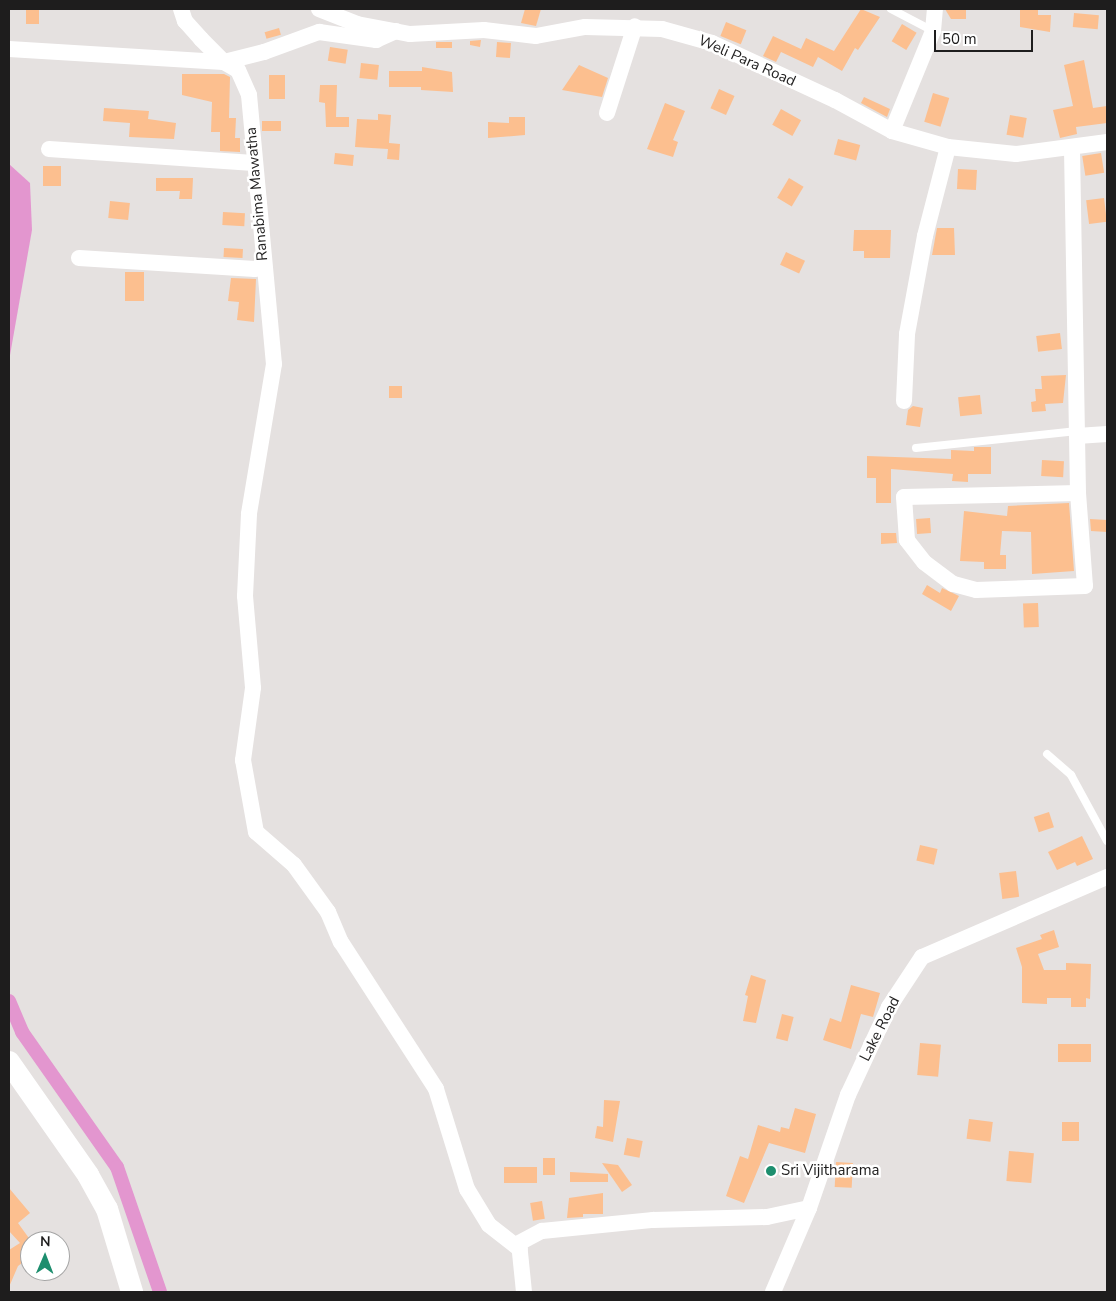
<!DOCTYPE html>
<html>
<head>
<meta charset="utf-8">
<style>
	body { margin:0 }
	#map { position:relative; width:1116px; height:1301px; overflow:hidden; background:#e5e1e0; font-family:"Nunito Sans",sans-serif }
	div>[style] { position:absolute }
	.water>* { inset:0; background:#e396cf }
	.canal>* { height:14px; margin:-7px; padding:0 7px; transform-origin:7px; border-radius:7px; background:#e396cf }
	.building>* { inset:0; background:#fcbf8f; transform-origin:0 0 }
	.lane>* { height:8px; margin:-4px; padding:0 4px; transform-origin:4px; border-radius:4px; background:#fff }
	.street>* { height:16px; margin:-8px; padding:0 8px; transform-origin:8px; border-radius:8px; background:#fff }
	.secondary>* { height:22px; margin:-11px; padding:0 11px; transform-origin:11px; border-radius:11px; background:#fff }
	.dots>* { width:14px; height:14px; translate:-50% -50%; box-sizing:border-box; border:2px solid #fff; border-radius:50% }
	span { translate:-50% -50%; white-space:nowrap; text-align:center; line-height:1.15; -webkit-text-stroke:5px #fff; paint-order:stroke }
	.street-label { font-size:15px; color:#1e1d1d }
	.poi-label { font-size:15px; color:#1e1d1d }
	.left { translate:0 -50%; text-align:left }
	.frame { position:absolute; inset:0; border:10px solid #1e1d1d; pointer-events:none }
	.north { position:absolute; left:20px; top:1231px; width:50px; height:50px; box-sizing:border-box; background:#fff; border:1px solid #a5a5a5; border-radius:50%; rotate:1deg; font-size:14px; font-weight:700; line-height:20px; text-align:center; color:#1e1d1d }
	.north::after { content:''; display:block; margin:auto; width:18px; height:22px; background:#1d8e6e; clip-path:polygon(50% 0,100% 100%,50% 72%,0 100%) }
	.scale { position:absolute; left:934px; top:30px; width:99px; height:22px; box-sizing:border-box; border:2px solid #1e1d1d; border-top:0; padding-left:6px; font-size:15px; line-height:18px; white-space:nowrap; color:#1e1d1d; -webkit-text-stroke:4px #fff; paint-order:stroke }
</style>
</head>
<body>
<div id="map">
	<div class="water">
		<i style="clip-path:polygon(9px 164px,30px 183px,32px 230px,9px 361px)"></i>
	</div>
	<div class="canal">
		<i style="left:9px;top:1001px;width:34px;rotate:67deg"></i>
		<i style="left:22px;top:1032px;width:165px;rotate:54.9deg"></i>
		<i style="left:117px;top:1167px;width:132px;rotate:71deg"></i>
	</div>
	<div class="building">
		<i style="left:26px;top:9px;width:13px;height:15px"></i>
		<i style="clip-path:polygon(525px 9px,541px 9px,536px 26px,521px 23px)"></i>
		<i style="clip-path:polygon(861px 9px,880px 17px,858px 50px,855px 48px,842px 71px,818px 57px,813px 67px,781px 52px,776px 62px,763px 56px,773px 36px,801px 49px,806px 38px,834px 51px)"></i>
		<i style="clip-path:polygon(945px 9px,966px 9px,966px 19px,951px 19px)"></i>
		<i style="clip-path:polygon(1020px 9px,1038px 9px,1038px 15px,1051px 15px,1050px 32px,1020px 27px)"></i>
		<i style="left:1074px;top:13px;width:25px;height:14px;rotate:5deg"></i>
		<i style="left:726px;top:22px;width:22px;height:15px;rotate:22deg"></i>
		<i style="left:902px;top:24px;width:17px;height:20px;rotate:31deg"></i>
		<i style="left:279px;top:28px;width:7px;height:15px;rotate:74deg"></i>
		<i style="clip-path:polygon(481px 40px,480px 47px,470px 45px,470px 41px)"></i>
		<i style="left:452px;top:42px;width:6px;height:16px;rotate:90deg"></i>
		<i style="left:497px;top:42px;width:14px;height:15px;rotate:4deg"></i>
		<i style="left:330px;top:47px;width:18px;height:14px;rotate:9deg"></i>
		<i style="clip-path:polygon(1084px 60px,1093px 108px,1107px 106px,1107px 123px,1076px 127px,1077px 134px,1060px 138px,1053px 110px,1073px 106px,1064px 65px)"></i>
		<i style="left:361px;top:63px;width:18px;height:15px;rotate:6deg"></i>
		<i style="clip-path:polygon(579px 65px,608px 78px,602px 97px,562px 90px)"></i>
		<i style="clip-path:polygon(422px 67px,452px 72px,453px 92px,421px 90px,421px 87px,389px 87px,389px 71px,422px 71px)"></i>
		<i style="clip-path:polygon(182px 74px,224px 74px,230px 77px,229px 118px,236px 118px,235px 138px,240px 138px,240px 152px,220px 151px,220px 132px,211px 132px,212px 102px,182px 95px)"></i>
		<i style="left:285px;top:75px;width:24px;height:16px;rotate:90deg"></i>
		<i style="clip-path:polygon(320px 85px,337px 85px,336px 117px,349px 117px,349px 127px,326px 127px,325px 103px,319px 102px)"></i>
		<i style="left:719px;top:89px;width:17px;height:21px;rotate:24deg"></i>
		<i style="left:933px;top:93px;width:17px;height:30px;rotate:17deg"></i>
		<i style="clip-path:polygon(864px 97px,890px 109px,887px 117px,861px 103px)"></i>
		<i style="clip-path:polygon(665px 103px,685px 111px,673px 140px,678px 142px,673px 157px,647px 149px)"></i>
		<i style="clip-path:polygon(104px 108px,149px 111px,148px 119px,176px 123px,174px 139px,129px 137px,130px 123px,103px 121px)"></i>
		<i style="left:781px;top:109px;width:23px;height:18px;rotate:29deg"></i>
		<i style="clip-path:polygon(378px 114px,391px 115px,389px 143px,400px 144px,399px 160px,387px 159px,388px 149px,355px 147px,357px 119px,378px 120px)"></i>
		<i style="left:1010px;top:115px;width:17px;height:20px;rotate:10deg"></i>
		<i style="clip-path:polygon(509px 117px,525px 117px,525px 135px,488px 138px,488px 122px,509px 123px)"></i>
		<i style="left:262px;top:121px;width:19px;height:10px"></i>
		<i style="left:838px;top:139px;width:23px;height:16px;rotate:15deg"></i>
		<i style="left:335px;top:153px;width:19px;height:11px;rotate:6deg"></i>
		<i style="left:1101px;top:153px;width:20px;height:19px;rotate:81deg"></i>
		<i style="left:43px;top:166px;width:18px;height:20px"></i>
		<i style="left:958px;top:169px;width:19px;height:20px;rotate:3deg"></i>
		<i style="clip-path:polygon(156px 178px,193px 178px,192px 199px,179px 199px,180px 191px,156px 191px)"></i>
		<i style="left:789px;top:178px;width:17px;height:23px;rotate:31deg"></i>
		<i style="left:1104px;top:198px;width:24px;height:18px;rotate:83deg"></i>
		<i style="left:110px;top:201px;width:20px;height:17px;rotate:6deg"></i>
		<i style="left:223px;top:212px;width:22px;height:13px;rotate:3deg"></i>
		<i style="clip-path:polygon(937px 228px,954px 228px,955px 255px,932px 255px)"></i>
		<i style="clip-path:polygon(854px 230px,891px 230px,890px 258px,864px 258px,864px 251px,853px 251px)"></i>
		<i style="left:224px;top:248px;width:19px;height:9px;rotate:3deg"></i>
		<i style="left:786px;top:252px;width:21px;height:14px;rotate:25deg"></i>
		<i style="left:125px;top:272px;width:19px;height:29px"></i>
		<i style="clip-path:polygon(231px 278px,256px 279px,254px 322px,237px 320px,239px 302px,228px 301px)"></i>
		<i style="left:1060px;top:333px;width:16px;height:24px;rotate:83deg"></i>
		<i style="clip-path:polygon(1066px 375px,1063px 403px,1045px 404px,1046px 411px,1032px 412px,1031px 402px,1036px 401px,1035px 389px,1042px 389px,1041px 376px)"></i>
		<i style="left:389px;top:386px;width:13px;height:12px"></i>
		<i style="left:980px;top:395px;width:19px;height:22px;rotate:84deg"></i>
		<i style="clip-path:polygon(913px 406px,923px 408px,920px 427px,906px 425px,908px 410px)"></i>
		<i style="clip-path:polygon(974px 447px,991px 447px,991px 474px,968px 474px,968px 482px,952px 481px,953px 474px,891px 469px,891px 503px,876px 503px,876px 478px,867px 478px,867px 456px,951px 459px,951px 450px,974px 451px)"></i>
		<i style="left:1042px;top:460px;width:22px;height:16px;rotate:3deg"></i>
		<i style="clip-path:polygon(1069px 503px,1074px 571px,1032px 574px,1031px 532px,1002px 531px,1000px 555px,1006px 555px,1006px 569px,984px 569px,984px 562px,960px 561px,964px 511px,1007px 516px,1008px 506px)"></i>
		<i style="left:930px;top:518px;width:15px;height:14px;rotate:86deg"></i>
		<i style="clip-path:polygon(1090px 519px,1107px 520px,1107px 532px,1091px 531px)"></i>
		<i style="clip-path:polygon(881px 533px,896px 533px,897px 543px,881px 544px)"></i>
		<i style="clip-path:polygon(927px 585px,940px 593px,942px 588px,959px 596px,951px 611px,922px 594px)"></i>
		<i style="left:1038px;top:603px;width:24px;height:15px;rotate:88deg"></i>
		<i style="left:1049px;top:812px;width:16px;height:16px;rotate:72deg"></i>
		<i style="clip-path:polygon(1082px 836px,1093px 859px,1077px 866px,1075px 862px,1057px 870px,1048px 852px)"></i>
		<i style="left:920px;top:845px;width:18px;height:16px;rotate:13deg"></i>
		<i style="left:1016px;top:871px;width:26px;height:17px;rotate:83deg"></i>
		<i style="clip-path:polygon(1054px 930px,1059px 947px,1038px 954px,1044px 970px,1066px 970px,1066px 963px,1091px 964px,1090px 999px,1086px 998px,1086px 1007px,1071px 1007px,1071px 998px,1047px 998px,1047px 1004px,1022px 1003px,1022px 967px,1016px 948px,1042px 939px,1040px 935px)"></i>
		<i style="clip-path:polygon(751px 975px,766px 980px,756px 1023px,743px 1021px,748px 996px,745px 995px)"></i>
		<i style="clip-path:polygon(851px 985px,880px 993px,873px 1017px,861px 1014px,851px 1049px,823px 1040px,830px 1018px,841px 1022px)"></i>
		<i style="left:782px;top:1014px;width:12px;height:25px;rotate:14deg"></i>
		<i style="left:920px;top:1043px;width:21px;height:32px;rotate:5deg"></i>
		<i style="left:1058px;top:1044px;width:33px;height:18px"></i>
		<i style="clip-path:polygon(604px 1100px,620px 1101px,613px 1142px,595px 1138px,597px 1126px,603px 1127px)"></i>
		<i style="clip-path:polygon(795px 1108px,816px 1114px,805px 1153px,769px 1143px,744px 1203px,726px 1196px,740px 1156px,748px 1159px,758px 1125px,780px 1132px,781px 1127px,789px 1129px)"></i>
		<i style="left:969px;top:1119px;width:24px;height:20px;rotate:7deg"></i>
		<i style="left:1062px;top:1122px;width:17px;height:19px"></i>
		<i style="left:627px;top:1138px;width:16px;height:17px;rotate:11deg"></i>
		<i style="left:1009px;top:1151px;width:25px;height:30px;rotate:5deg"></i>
		<i style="left:543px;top:1158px;width:12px;height:17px"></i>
		<i style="left:836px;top:1162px;width:17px;height:25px;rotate:3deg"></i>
		<i style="clip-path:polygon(602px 1163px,618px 1165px,632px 1185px,622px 1192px)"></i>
		<i style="left:504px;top:1167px;width:33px;height:16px"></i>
		<i style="clip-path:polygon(570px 1172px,608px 1174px,608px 1182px,570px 1182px)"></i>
		<i style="clip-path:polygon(9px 1188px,30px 1213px,18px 1223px,31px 1241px,30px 1257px,18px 1266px,9px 1287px,9px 1250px,20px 1243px,9px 1231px)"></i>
		<i style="clip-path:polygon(603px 1193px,603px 1214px,583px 1214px,583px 1217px,567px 1218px,569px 1198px)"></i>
		<i style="left:542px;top:1201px;width:18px;height:12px;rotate:81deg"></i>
	</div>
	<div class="lane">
		<i style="left:891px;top:9px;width:47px;rotate:27.6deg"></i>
		<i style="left:916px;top:448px;width:162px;rotate:-6deg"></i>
		<i style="left:1047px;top:754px;width:32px;rotate:41deg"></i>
		<i style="left:1071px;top:775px;width:75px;rotate:61.4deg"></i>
	</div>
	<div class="street">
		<i style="left:181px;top:9px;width:13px;rotate:72deg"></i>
		<i style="left:185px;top:21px;width:24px;rotate:48deg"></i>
		<i style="left:201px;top:39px;width:33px;rotate:45deg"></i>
		<i style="left:224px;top:62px;width:16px;rotate:30deg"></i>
		<i style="left:238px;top:70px;width:27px;rotate:66deg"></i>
		<i style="left:249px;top:95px;width:270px;rotate:84.7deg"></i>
		<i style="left:274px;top:364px;width:152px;rotate:99.5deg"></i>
		<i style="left:249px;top:514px;width:82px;rotate:92.8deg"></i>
		<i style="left:245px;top:596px;width:92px;rotate:85deg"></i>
		<i style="left:253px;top:688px;width:73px;rotate:97.9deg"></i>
		<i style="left:243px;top:760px;width:73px;rotate:79.8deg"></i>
		<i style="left:256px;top:832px;width:50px;rotate:41deg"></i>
		<i style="left:294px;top:865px;width:58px;rotate:54.1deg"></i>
		<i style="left:328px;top:912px;width:33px;rotate:67deg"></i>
		<i style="left:341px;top:942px;width:175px;rotate:57.1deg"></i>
		<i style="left:436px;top:1089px;width:105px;rotate:72.8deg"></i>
		<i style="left:467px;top:1189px;width:42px;rotate:58.6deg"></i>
		<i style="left:489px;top:1225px;width:39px;rotate:38deg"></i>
		<i style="left:319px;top:9px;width:41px;rotate:21.5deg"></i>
		<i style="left:357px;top:24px;width:54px;rotate:10.7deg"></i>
		<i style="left:410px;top:34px;width:74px;rotate:-3.1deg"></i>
		<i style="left:484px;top:30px;width:52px;rotate:6.6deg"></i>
		<i style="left:536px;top:36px;width:50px;rotate:-10.4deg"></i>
		<i style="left:585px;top:27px;width:77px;rotate:1.5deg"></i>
		<i style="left:662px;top:29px;width:52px;rotate:15.6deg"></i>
		<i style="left:712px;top:43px;width:136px;rotate:24.9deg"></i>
		<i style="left:835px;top:100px;width:65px;rotate:28.5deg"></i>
		<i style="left:892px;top:131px;width:58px;rotate:15.9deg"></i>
		<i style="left:948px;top:147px;width:68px;rotate:5.9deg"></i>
		<i style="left:1016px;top:154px;width:92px;rotate:-7.5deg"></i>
		<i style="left:9px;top:49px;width:215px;rotate:3.5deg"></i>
		<i style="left:224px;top:62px;width:41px;rotate:-14deg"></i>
		<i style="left:264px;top:52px;width:59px;rotate:-20deg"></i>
		<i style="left:319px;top:32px;width:58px;rotate:8deg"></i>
		<i style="left:376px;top:40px;width:22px;rotate:-24deg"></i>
		<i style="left:607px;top:113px;width:91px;rotate:-72.2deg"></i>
		<i style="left:892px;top:131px;width:108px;rotate:-67.7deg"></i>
		<i style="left:933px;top:31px;width:22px;rotate:-85deg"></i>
		<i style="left:49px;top:149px;width:205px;rotate:3.9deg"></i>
		<i style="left:1072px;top:149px;width:344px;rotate:89deg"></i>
		<i style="left:1078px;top:493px;width:93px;rotate:85.7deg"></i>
		<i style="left:1085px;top:586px;width:109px;rotate:177.9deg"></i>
		<i style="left:976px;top:590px;width:24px;rotate:-165deg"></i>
		<i style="left:953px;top:584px;width:36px;rotate:-143deg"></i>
		<i style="left:924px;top:562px;width:28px;rotate:-128deg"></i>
		<i style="left:907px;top:540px;width:43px;rotate:-94deg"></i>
		<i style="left:904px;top:497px;width:174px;rotate:-1.3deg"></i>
		<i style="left:79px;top:258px;width:176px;rotate:3.6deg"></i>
		<i style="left:255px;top:269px;width:10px;rotate:-24deg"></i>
		<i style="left:904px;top:401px;width:67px;rotate:-87.4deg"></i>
		<i style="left:907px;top:334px;width:100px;rotate:-79.6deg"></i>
		<i style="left:925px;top:236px;width:92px;rotate:-75.5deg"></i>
		<i style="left:1077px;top:436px;width:30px;rotate:-4deg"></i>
		<i style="left:524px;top:1292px;width:49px;rotate:-95.8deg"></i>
		<i style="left:519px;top:1243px;width:26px;rotate:-28deg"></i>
		<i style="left:542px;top:1231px;width:112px;rotate:-5.7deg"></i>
		<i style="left:653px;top:1220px;width:114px;rotate:-1.5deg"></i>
		<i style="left:767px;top:1217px;width:43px;rotate:-12.1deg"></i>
		<i style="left:773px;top:1292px;width:91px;rotate:-66.8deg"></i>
		<i style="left:809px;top:1208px;width:120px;rotate:-71deg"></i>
		<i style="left:848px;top:1095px;width:97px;rotate:-65deg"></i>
		<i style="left:889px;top:1007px;width:60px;rotate:-56.6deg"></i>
		<i style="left:922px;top:957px;width:202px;rotate:-23.4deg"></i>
	</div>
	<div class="secondary">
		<i style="left:9px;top:1062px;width:138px;rotate:55deg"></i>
		<i style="left:88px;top:1175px;width:39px;rotate:61deg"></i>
		<i style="left:107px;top:1209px;width:87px;rotate:73.2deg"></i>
	</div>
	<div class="dots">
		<i style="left:771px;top:1171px;background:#1d8e6e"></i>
	</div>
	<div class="street-label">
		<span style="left:747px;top:61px;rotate:24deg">Weli Para Road</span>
		<span style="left:257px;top:194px;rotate:-95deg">Ranabima Mawatha</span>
		<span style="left:880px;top:1029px;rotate:-63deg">Lake Road</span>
	</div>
	<div class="poi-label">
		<span class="left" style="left:781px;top:1171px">Sri Vijitharama</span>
	</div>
	<div class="frame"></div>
	<div class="north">N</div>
	<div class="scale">50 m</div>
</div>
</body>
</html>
